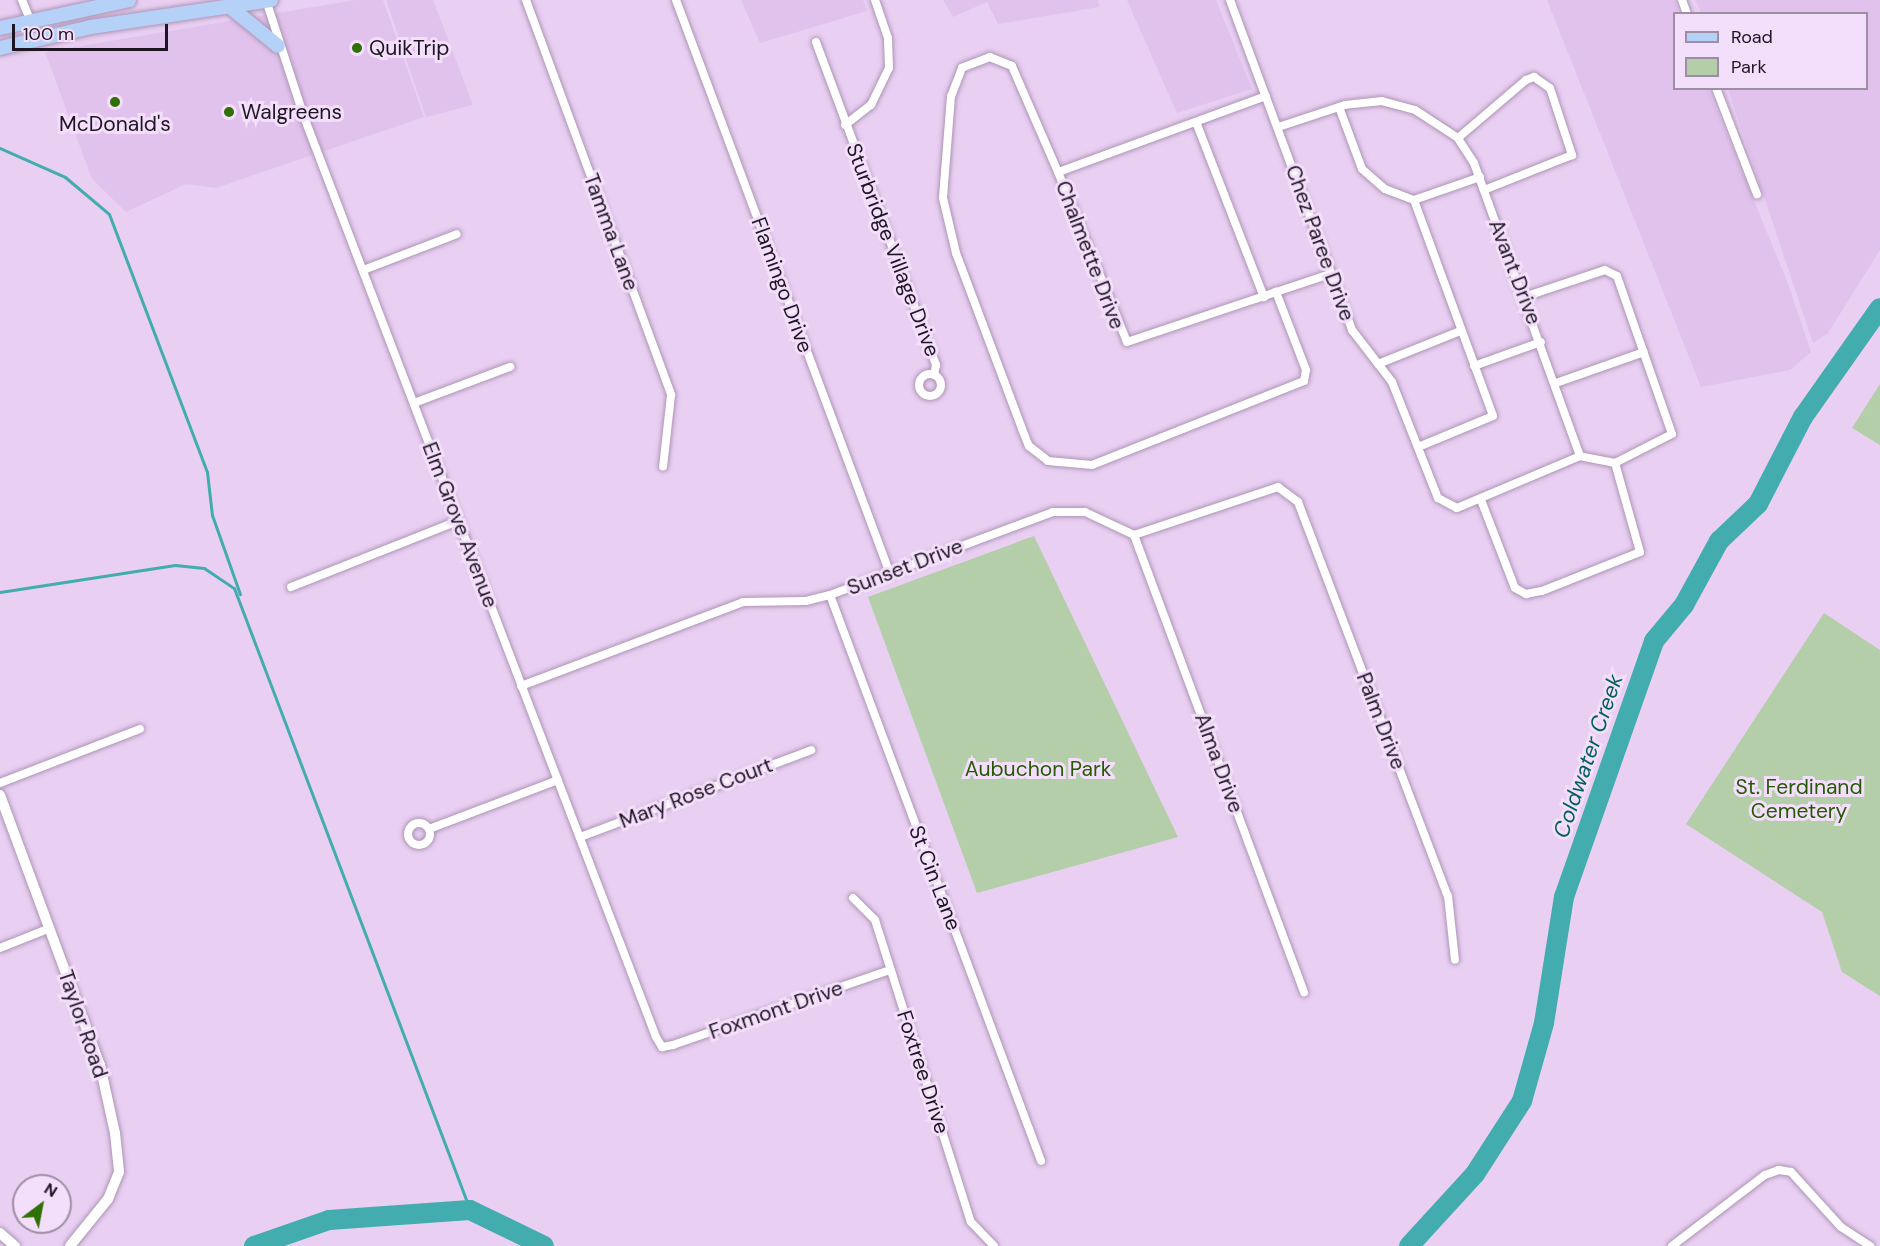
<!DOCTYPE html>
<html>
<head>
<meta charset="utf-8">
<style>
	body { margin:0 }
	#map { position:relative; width:1880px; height:1246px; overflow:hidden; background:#e9cff2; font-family:"DM Sans",sans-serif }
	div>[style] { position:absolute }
	.built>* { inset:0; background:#e1c2ec }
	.green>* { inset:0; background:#b3cea9 }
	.stream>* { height:3px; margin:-1.5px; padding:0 1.5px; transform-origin:1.5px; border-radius:1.5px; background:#43acae }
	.river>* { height:20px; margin:-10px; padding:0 10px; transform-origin:10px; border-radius:10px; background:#43acae }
	.roads { filter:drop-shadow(0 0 2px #ad95b6) drop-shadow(0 0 2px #ad95b6) }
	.minor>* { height:8px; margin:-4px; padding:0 4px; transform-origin:4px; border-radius:4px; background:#fff }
	.minor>.ring { margin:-4px; padding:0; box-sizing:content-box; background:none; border:8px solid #fff; border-radius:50% }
	.tertiary>* { height:10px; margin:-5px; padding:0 5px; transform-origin:5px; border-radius:5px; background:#fff }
	.primary>* { height:14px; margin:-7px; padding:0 7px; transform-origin:7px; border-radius:7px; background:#b5d1f7 }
	.dots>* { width:16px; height:16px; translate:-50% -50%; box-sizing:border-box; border:3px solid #f3defb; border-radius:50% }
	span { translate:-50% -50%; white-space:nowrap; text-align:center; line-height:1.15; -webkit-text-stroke:6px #f3defb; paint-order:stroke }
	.poi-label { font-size:21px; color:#1e1522 }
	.left { translate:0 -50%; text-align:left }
	.street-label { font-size:21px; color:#1e1522 }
	.park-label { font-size:21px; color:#265a02 }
	.water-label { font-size:22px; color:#015f61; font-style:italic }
	.legend { position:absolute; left:1673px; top:12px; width:195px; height:78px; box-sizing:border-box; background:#f3defb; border:2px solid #9e8ea4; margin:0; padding:8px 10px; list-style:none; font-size:18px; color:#1e1522 }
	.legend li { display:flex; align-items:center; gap:12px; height:30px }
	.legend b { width:30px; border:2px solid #9e8ea4 }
	.north { position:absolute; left:12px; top:1174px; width:60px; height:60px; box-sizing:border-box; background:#f3defb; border:2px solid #9e8ea4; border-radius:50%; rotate:32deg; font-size:16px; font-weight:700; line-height:24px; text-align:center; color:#1e1522 }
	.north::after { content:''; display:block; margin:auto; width:21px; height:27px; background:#306f03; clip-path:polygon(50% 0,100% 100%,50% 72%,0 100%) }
	.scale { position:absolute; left:12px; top:24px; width:156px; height:27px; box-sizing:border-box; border:3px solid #1e1522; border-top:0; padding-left:8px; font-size:18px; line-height:21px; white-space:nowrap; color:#1e1522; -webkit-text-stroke:4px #f3defb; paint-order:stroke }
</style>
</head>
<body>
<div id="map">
	<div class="built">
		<i style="clip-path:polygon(355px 0,383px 0,424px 117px,216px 188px,186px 184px,126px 212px,92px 179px,45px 52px)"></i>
		<i style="clip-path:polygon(386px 0,433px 0,473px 105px,426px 117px)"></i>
		<i style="clip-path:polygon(741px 0,863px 0,867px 11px,760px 43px)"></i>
		<i style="clip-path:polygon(943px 0,1098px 0,1099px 7px,998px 24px,987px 2px,953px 17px)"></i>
		<i style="clip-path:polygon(1127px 0,1216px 0,1252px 89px,1177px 113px)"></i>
		<i style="clip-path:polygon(1547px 0,1674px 0,1679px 13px,1674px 14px,1674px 88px,1708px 89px,1787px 281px,1811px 352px,1790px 370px,1701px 387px)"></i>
		<i style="clip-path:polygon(1696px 0,1880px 0,1880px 250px,1828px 333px,1813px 343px,1728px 89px,1866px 88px,1866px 14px,1701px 13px)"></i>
	</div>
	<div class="green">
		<i style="clip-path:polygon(1880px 384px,1880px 445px,1852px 428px)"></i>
		<i style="clip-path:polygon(1034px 536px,1178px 837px,977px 893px,868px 597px)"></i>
		<i style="clip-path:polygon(1824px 613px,1880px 650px,1880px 996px,1842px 972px,1822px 912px,1686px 824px)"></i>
	</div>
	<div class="stream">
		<i style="left:0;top:148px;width:71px;rotate:24deg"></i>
		<i style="left:65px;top:177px;width:57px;rotate:40.1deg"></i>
		<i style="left:109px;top:214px;width:276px;rotate:69.2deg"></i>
		<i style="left:207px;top:472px;width:43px;rotate:83.4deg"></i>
		<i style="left:212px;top:515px;width:84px;rotate:70.5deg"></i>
		<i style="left:0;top:592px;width:177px;rotate:-8.8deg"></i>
		<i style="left:175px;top:565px;width:29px;rotate:6deg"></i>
		<i style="left:204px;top:568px;width:36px;rotate:34deg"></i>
		<i style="left:234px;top:588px;width:665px;rotate:69.22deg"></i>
	</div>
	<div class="river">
		<i style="left:254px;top:1246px;width:79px;rotate:-19.1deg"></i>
		<i style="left:329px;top:1220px;width:141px;rotate:-4.1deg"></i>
		<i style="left:470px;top:1210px;width:82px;rotate:25.9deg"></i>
		<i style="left:1409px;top:1246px;width:98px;rotate:-47.5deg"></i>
		<i style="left:1475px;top:1174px;width:87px;rotate:-57.2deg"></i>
		<i style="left:1522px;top:1101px;width:81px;rotate:-74.2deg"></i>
		<i style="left:1544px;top:1023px;width:128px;rotate:-81deg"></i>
		<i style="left:1564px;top:897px;width:271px;rotate:-70.6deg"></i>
		<i style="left:1654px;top:641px;width:47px;rotate:-50.2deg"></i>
		<i style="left:1684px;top:605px;width:73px;rotate:-61.3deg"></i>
		<i style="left:1719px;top:541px;width:54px;rotate:-43.5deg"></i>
		<i style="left:1758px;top:504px;width:98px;rotate:-62.7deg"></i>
		<i style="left:1803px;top:417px;width:133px;rotate:-54.8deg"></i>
	</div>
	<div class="roads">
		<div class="minor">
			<i style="left:22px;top:0;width:22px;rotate:68deg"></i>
			<i style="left:266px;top:0;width:123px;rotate:72deg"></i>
			<i style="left:304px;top:117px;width:985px;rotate:69.06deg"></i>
			<i style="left:656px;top:1037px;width:12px;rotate:59deg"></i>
			<i style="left:662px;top:1047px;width:11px;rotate:-10deg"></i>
			<i style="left:673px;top:1045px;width:230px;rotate:-19.1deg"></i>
			<i style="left:526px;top:0;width:421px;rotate:69.8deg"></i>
			<i style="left:671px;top:395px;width:72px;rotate:96.3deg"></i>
			<i style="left:676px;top:0;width:609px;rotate:69.54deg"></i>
			<i style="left:1230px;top:0;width:352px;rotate:69.7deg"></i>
			<i style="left:1352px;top:330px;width:66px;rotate:52.4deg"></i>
			<i style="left:1392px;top:382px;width:125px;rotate:68.4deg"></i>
			<i style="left:1438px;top:498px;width:21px;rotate:28deg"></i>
			<i style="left:1457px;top:508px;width:134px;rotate:-22.9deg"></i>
			<i style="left:1580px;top:456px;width:312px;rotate:-109.9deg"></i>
			<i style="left:1474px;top:163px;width:30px;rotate:-123deg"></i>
			<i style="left:1458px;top:138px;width:51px;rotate:-146.9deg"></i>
			<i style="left:1415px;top:110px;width:34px;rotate:-165deg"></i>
			<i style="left:1382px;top:101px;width:37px;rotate:174deg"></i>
			<i style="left:1345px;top:105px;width:71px;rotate:161.8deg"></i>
			<i style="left:1682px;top:0;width:15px;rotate:70deg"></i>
			<i style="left:816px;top:42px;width:345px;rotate:69.6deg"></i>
			<i style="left:936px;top:365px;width:10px;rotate:101deg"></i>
			<i style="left:1716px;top:88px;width:114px;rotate:68.9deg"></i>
			<i style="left:1266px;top:96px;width:221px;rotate:159.9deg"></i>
			<i style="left:1058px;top:172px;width:183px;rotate:67.9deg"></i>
			<i style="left:1127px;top:342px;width:214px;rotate:-18.5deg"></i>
			<i style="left:1339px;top:107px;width:66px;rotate:69.6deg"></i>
			<i style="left:1362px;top:169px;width:30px;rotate:41deg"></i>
			<i style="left:1385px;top:189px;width:31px;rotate:21deg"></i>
			<i style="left:1414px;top:200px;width:70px;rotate:-19.2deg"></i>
			<i style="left:1196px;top:122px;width:188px;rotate:68.8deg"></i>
			<i style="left:845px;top:125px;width:33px;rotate:-38deg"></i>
			<i style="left:871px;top:105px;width:41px;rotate:-64.1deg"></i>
			<i style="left:889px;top:68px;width:30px;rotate:-92deg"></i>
			<i style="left:888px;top:38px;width:40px;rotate:-108.9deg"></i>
			<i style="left:1458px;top:138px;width:89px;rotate:-40.5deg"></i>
			<i style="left:1526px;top:80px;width:9px;rotate:-21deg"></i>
			<i style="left:1534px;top:77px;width:19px;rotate:35deg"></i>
			<i style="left:1550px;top:88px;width:71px;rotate:71.8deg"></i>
			<i style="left:1572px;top:155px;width:95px;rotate:158.3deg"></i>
			<i style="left:1058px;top:172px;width:116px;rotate:-113.5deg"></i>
			<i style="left:1012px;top:66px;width:24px;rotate:-158deg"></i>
			<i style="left:990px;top:57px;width:30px;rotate:159deg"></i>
			<i style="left:962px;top:68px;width:30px;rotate:111deg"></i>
			<i style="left:951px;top:96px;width:102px;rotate:94.5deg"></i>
			<i style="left:943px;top:198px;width:57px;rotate:76.7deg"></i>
			<i style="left:956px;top:253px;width:188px;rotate:69.4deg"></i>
			<i style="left:1022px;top:429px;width:18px;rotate:68deg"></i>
			<i style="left:1029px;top:446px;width:24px;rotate:38deg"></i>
			<i style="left:1048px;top:461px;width:44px;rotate:5.2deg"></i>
			<i style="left:1092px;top:465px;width:228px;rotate:-21.6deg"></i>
			<i style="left:1304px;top:381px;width:11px;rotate:-80deg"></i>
			<i style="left:1306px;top:370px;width:84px;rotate:-111deg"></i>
			<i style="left:1414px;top:200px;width:230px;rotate:69.9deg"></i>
			<i style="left:1493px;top:416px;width:81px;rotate:157.5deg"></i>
			<i style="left:366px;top:269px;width:97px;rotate:-21deg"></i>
			<i style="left:1524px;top:297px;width:85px;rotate:-18.4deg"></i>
			<i style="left:1605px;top:270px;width:13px;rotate:27deg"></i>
			<i style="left:1617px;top:276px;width:167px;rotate:70.8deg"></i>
			<i style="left:1672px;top:434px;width:64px;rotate:153deg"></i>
			<i style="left:1615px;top:463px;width:36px;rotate:-169deg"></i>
			<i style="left:1378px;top:364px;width:88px;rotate:-21.9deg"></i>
			<i style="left:1474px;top:366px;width:71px;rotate:-19.7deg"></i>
			<i class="ring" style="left:919px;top:374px;width:14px;height:14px"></i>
			<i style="left:1556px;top:383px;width:93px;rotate:-19.4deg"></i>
			<i style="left:414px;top:403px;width:103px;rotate:-20.6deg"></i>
			<i style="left:1481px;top:500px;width:94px;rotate:68.9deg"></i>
			<i style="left:1515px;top:588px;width:13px;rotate:29deg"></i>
			<i style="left:1526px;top:594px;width:16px;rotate:-11deg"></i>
			<i style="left:1542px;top:591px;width:105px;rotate:-21.7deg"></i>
			<i style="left:1640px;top:552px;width:92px;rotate:-105.7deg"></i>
			<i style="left:1134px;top:535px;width:488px;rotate:69.6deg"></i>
			<i style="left:291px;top:587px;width:180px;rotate:-21.6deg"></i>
			<i style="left:830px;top:595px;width:604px;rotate:69.55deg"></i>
			<i style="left:521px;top:686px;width:237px;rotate:-20.7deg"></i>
			<i style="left:743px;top:602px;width:63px;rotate:-0.9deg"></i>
			<i style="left:806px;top:601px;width:25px;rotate:-14deg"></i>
			<i style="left:830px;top:595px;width:238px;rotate:-20.4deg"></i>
			<i style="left:1053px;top:512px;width:32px"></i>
			<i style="left:1085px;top:512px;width:54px;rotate:25.1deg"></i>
			<i style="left:1134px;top:535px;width:152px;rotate:-18.4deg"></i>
			<i style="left:1278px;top:487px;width:25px;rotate:37deg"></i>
			<i style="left:1298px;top:502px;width:422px;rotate:69.2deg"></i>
			<i style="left:1448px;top:896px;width:64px;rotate:83.8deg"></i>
			<i style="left:0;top:783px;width:150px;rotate:-21.1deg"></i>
			<i class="ring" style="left:408px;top:823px;width:14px;height:14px"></i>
			<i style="left:429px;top:829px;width:138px;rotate:-20.8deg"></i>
			<i style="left:580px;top:837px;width:247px;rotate:-20.6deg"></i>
			<i style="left:853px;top:898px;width:31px;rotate:45deg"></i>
			<i style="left:875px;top:920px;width:317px;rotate:72.4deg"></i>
			<i style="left:971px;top:1222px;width:33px;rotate:46deg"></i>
			<i style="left:0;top:948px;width:54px;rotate:-21.8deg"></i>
			<i style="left:1672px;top:1246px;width:117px;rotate:-37.4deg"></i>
			<i style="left:1765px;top:1175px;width:15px;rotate:-20deg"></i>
			<i style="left:1779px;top:1170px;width:12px;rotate:9deg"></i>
			<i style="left:1791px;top:1172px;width:74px;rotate:47.7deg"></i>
			<i style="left:1841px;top:1227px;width:35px;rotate:33deg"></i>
		</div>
		<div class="tertiary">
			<i style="left:0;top:795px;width:288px;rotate:69.7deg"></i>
			<i style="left:100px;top:1065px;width:70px;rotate:77.6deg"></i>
			<i style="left:115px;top:1133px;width:39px;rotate:84deg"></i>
			<i style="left:119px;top:1172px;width:29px;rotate:112deg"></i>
			<i style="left:108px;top:1199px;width:60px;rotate:129deg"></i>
			<i style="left:0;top:1233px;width:20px;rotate:41deg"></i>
		</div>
		<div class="primary">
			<i style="left:229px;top:6px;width:63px;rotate:39.2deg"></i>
			<i style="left:0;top:28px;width:132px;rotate:-12.2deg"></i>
			<i style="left:0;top:48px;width:93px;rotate:-13deg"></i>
			<i style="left:91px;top:27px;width:182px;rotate:-8.5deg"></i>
		</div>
	</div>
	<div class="dots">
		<i style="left:357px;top:48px;background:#306f03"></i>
		<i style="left:115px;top:102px;background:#306f03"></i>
		<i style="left:229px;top:112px;background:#306f03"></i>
	</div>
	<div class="poi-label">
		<span class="left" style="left:369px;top:48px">QuikTrip</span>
		<span class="left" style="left:241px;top:112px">Walgreens</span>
		<span style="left:115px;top:124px">McDonald's</span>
	</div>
	<div class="street-label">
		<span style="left:611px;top:232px;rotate:70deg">Tamma Lane</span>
		<span style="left:1320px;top:243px;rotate:70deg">Chez Paree Drive</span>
		<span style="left:893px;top:250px;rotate:69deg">Sturbridge Village Drive</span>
		<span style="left:1090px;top:255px;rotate:69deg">Chalmette Drive</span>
		<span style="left:1515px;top:272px;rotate:69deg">Avant Drive</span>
		<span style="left:782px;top:285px;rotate:70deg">Flamingo Drive</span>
		<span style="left:460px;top:525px;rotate:69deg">Elm Grove Avenue</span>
		<span style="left:905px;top:567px;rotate:-21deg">Sunset Drive</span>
		<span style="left:1381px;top:721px;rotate:69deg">Palm Drive</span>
		<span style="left:1219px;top:763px;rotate:70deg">Alma Drive</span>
		<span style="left:696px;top:793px;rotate:-21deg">Mary Rose Court</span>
		<span style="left:935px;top:878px;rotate:69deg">St Cin Lane</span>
		<span style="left:776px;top:1010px;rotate:-19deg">Foxmont Drive</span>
		<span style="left:83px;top:1024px;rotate:71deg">Taylor Road</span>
		<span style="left:923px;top:1072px;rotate:72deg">Foxtree Drive</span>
	</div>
	<div class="park-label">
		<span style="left:1038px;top:769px">Aubuchon Park</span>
		<span style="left:1799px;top:799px">St. Ferdinand<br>Cemetery</span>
	</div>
	<div class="water-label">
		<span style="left:1588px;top:756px;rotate:-71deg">Coldwater Creek</span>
	</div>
	<ul class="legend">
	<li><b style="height:8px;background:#b5d1f7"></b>Road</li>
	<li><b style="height:16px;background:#b3cea9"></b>Park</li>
	</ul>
	<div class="north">N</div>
	<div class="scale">100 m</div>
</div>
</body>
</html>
